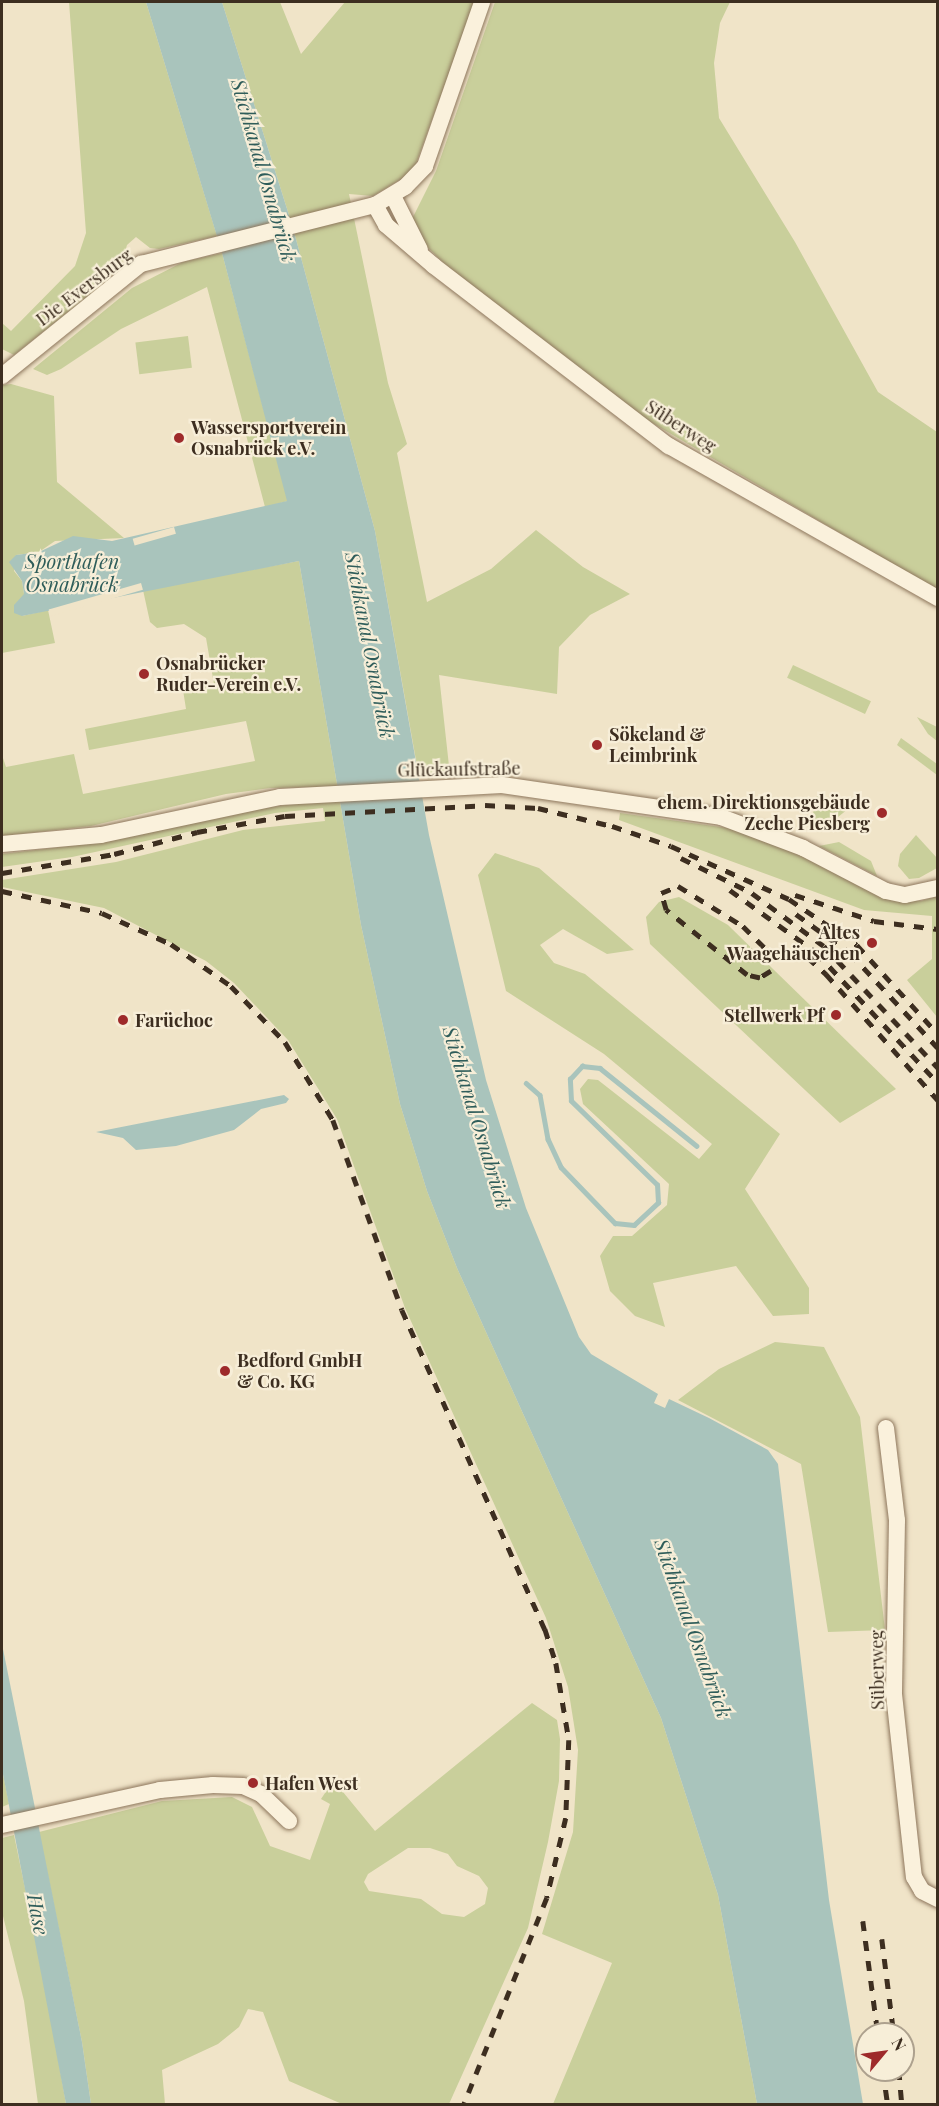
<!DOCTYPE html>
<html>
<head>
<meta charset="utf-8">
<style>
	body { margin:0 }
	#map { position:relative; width:939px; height:2106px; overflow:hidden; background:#f0e4c8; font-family:"Playfair Display",serif }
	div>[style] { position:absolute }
	.green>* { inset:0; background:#c9cf9b; transform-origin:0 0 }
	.water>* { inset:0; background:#a9c4bc }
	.pier>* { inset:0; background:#f0e4c8; transform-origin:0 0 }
	.stream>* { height:4.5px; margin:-2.25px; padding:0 2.25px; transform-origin:2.25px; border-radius:2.25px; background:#a9c4bc }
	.roads { filter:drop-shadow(0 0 2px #8d765c) drop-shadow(0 0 2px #8d765c) }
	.minor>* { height:16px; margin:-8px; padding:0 8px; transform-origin:8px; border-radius:8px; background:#faf1dc }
	.rail>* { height:4.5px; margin-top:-2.25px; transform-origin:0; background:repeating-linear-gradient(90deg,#3d2e20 0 10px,transparent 0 20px) }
	.dots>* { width:16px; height:16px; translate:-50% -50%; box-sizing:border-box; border:3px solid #f7eed8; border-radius:50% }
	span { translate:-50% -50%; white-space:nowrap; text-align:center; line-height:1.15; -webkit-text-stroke:4.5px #f7eed8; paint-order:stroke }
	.street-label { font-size:18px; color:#3d2e20 }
	.poi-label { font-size:18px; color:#3d2e20; font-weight:700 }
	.left { translate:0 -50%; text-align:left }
	.right { translate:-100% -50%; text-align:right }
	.water-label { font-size:20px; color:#2f5d5a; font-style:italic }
	.frame { position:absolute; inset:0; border:3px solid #3d2e20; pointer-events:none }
	.north { position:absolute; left:855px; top:2022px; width:60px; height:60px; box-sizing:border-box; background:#f7eed8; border:2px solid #ada18e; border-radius:50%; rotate:61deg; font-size:16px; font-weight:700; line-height:24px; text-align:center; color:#3d2e20 }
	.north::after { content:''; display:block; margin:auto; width:21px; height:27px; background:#9e2a2b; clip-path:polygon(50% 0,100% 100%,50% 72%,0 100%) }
</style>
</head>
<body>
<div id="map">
	<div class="green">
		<i style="clip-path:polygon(69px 2px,146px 2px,217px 236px,159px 249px,150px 248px,136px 237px,127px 245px,121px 266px,103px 284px,14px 355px,2px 349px,2px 323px,11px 331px,75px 266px,86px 233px)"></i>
		<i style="clip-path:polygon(222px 2px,280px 2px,301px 54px,345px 2px,475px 2px,413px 172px,373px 196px,349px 194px,388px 383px,407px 444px,397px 453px,427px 602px,491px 569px,536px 530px,583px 567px,630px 594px,590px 615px,559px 647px,557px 694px,439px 675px,450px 775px,419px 777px,375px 531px,293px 228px)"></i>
		<i style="clip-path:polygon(495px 2px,730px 2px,720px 23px,714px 63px,719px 118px,795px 242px,878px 392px,937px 432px,937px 590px,649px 421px,449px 268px,422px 242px,412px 219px,436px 171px)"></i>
		<i style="clip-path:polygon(222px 253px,288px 501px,265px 507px,207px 287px,121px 329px,61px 369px,47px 375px,33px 369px,132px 288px,183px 262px)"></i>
		<i style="left:188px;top:336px;width:32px;height:53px;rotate:83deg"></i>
		<i style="clip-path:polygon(11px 384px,54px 396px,57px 482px,124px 538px,55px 541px,39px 552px,16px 555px,14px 571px,22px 581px,24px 594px,22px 616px,48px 610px,55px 643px,2px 653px,2px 385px)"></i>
		<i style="clip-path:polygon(299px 561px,361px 925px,400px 1104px,427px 1191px,457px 1268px,661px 1718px,718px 1895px,757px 2104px,553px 2104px,612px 1963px,542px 1934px,573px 1832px,578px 1750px,568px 1687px,546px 1618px,405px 1308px,337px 1119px,288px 1040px,234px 983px,206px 961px,104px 908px,2px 887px,2px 880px,116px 862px,243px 830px,325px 821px,323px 808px,275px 813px,72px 857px,2px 867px,2px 854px,111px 841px,230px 813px,322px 800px,322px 787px,270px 788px,226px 794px,91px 826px,2px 836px,2px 755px,6px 767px,74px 754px,83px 794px,255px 761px,246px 721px,89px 750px,85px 729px,186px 709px,183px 690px,214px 684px,206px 638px,184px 624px,157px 628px,150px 622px,143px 590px)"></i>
		<i style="left:793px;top:665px;width:86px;height:14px;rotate:25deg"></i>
		<i style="clip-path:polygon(917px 717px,937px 727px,937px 741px,928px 734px)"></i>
		<i style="clip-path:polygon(901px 738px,937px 764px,937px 775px,897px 745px)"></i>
		<i style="clip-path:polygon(817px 796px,853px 805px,828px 825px,810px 827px)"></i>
		<i style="clip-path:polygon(620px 813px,728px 828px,798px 854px,881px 897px,921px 901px,937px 896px,937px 1017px,907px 980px,932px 959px,932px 916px,864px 910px,619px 820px)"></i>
		<i style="clip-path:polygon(916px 835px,937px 858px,937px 868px,919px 878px,909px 879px,898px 866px,900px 854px)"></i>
		<i style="clip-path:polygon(839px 842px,871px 861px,877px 876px,819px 846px)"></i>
		<i style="clip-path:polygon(495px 853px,539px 868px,634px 950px,607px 954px,563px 929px,540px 945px,554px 963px,585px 974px,780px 1134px,745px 1189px,809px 1288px,809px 1314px,773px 1316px,736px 1266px,653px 1283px,665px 1327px,635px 1316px,610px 1291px,600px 1256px,613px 1236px,632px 1236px,667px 1205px,669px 1184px,583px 1104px,580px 1089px,588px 1079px,598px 1080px,699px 1159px,712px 1144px,604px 1054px,506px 991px,478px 875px)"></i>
		<i style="clip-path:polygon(679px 897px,728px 925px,896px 1089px,840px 1123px,650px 944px,646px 917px,659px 902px)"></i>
		<i style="clip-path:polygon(775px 1342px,824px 1347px,860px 1417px,885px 1630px,828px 1632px,801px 1464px,678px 1400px,719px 1369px)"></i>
		<i style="clip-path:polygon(evenodd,532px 1703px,557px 1720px,560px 1739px,559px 1781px,548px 1842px,528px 1928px,449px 2104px,342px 2104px,289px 2081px,263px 2012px,248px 2009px,239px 2027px,218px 2044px,162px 2070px,165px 2104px,91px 2104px,82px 2042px,39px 1832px,162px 1801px,232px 1797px,252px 1807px,270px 1846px,310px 1860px,330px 1804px,321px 1799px,327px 1790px,335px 1787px,343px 1792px,375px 1831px,532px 1703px,408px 1848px,430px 1848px,448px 1854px,457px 1866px,479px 1876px,488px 1888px,485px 1904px,464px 1917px,442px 1914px,421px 1899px,369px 1891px,364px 1882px,368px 1874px,408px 1848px)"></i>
		<i style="clip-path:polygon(2px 1769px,9px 1804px,2px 1807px)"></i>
		<i style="clip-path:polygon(14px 1835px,47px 1995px,66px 2104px,38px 2104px,24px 2001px,2px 1912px,2px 1838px)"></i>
	</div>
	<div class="water">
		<i style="clip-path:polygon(146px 2px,222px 2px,293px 228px,375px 531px,429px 835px,486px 1080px,526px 1208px,579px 1337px,591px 1354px,658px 1394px,654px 1403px,665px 1408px,669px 1399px,709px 1418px,768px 1450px,778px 1464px,829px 1900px,863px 2104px,757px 2104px,718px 1895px,661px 1718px,457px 1268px,427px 1191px,400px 1104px,361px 925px,299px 561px,22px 616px,14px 613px,14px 605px,24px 594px,22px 581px,9px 562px,16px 555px,39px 552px,73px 536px,112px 541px,287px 501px,222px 253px)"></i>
		<i style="clip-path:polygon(284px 1095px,289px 1099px,286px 1103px,261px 1109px,234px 1130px,176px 1146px,136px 1150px,123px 1138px,96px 1132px)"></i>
		<i style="clip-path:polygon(2px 1644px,82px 2042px,91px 2104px,66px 2104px,2px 1769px)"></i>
	</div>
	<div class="pier">
		<i style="left:174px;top:527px;width:7px;height:43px;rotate:74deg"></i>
		<i style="left:141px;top:583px;width:7px;height:96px;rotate:74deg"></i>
	</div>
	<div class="stream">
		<i style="left:526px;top:1083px;width:18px;rotate:41deg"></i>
		<i style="left:540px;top:1095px;width:45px;rotate:79.7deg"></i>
		<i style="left:548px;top:1139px;width:31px;rotate:65deg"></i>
		<i style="left:561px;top:1167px;width:78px;rotate:46deg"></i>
		<i style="left:615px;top:1223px;width:19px;rotate:6deg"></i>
		<i style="left:634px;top:1225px;width:33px;rotate:-43deg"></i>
		<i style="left:658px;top:1203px;width:18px;rotate:-93deg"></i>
		<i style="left:657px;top:1185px;width:120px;rotate:-135.7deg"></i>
		<i style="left:571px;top:1101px;width:22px;rotate:-93deg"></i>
		<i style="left:570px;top:1079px;width:18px;rotate:-47deg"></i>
		<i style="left:582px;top:1066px;width:18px;rotate:6deg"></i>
		<i style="left:600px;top:1068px;width:124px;rotate:38.8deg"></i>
	</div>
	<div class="roads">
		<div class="minor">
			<i style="left:393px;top:196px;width:60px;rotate:63.4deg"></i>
			<i style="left:375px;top:205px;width:23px;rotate:61deg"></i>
			<i style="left:386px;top:225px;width:63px;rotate:40.5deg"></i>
			<i style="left:434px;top:266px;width:296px;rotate:37.5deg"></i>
			<i style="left:669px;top:446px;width:309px;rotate:29.5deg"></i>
			<i style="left:2px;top:376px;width:179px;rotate:-38.9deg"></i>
			<i style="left:141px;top:264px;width:241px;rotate:-14.2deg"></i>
			<i style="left:375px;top:205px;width:35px;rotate:-31deg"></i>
			<i style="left:405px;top:187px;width:29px;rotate:-46deg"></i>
			<i style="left:425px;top:166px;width:174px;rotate:-70.8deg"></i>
			<i style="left:2px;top:844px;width:99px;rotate:-5.2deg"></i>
			<i style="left:101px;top:835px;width:183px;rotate:-12deg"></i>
			<i style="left:280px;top:797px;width:222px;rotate:-3.1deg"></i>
			<i style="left:502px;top:785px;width:221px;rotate:8.3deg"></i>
			<i style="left:721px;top:817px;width:88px;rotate:20.7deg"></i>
			<i style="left:803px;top:848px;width:93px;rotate:27.4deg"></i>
			<i style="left:886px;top:891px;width:19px;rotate:12deg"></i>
			<i style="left:905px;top:895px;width:34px;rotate:-12deg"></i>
			<i style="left:886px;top:1428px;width:93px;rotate:83.2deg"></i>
			<i style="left:897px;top:1520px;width:174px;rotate:91deg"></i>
			<i style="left:894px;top:1694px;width:184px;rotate:83.8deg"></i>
			<i style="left:914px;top:1877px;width:16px;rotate:60deg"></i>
			<i style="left:922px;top:1891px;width:18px;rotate:27deg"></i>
			<i style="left:2px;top:1825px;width:162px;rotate:-12.5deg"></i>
			<i style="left:160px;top:1790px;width:53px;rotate:-5.4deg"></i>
			<i style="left:213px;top:1785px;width:30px;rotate:2deg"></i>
			<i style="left:243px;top:1786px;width:20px;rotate:24deg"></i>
			<i style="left:261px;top:1794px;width:39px;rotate:44deg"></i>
		</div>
	</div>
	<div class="rail">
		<i style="left:681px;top:858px;width:79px;rotate:26.2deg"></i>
		<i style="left:752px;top:893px;width:89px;rotate:36.4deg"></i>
		<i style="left:824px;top:946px;width:167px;rotate:46.9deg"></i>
		<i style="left:2px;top:873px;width:114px;rotate:-9.6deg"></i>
		<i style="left:114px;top:854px;width:86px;rotate:-14.8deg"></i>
		<i style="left:197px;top:832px;width:89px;rotate:-10.3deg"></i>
		<i style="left:285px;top:816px;width:200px;rotate:-3.1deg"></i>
		<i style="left:485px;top:805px;width:53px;rotate:3.2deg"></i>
		<i style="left:538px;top:808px;width:76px;rotate:13.7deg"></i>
		<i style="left:612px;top:826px;width:62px;rotate:18.7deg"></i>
		<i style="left:671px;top:846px;width:129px;rotate:24.2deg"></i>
		<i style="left:789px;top:899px;width:82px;rotate:34.1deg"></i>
		<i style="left:857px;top:945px;width:120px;rotate:47.7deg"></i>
		<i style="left:678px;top:886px;width:76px;rotate:31.6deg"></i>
		<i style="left:743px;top:926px;width:37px;rotate:45deg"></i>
		<i style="left:769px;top:952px;width:19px;rotate:84deg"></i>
		<i style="left:771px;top:971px;width:13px;rotate:148deg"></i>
		<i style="left:760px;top:978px;width:13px;rotate:-167deg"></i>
		<i style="left:747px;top:975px;width:104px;rotate:-141.3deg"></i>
		<i style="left:666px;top:910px;width:18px;rotate:-106deg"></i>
		<i style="left:661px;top:893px;width:18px;rotate:-22deg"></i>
		<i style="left:730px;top:890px;width:106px;rotate:35.8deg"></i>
		<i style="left:816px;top:952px;width:179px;rotate:47deg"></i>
		<i style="left:2px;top:891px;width:102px;rotate:12.4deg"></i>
		<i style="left:102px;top:913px;width:76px;rotate:24.2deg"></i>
		<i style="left:171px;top:944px;width:73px;rotate:35deg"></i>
		<i style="left:231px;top:986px;width:78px;rotate:46deg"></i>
		<i style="left:285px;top:1042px;width:92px;rotate:58.4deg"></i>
		<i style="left:333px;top:1120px;width:202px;rotate:70deg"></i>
		<i style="left:402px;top:1310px;width:350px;rotate:65.9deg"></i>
		<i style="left:545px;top:1629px;width:36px;rotate:72deg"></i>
		<i style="left:556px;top:1663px;width:78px;rotate:80.4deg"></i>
		<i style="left:569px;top:1740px;width:78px;rotate:92.2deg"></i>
		<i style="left:566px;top:1818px;width:82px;rotate:103.4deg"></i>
		<i style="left:547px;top:1898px;width:222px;rotate:111.9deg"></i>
		<i style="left:795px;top:895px;width:83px;rotate:18.2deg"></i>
		<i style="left:874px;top:921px;width:64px;rotate:7.1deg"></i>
		<i style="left:796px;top:914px;width:67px;rotate:35.8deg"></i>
		<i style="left:850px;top:953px;width:129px;rotate:47.2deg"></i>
		<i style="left:793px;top:944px;width:45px;rotate:42.3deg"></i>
		<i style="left:826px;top:974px;width:169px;rotate:48.4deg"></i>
		<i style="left:863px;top:1921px;width:114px;rotate:82.4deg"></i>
		<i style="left:882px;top:1939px;width:96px;rotate:82.8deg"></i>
		<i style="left:883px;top:2070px;width:34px;rotate:82deg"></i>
		<i style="left:899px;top:2070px;width:34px;rotate:85deg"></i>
	</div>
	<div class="dots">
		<i style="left:179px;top:438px;background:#9e2a2b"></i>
		<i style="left:144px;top:674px;background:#9e2a2b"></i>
		<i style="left:597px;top:745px;background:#9e2a2b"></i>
		<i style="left:882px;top:813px;background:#9e2a2b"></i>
		<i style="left:872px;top:943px;background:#9e2a2b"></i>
		<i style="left:836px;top:1015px;background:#9e2a2b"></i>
		<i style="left:123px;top:1020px;background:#9e2a2b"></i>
		<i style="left:225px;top:1371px;background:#9e2a2b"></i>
		<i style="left:253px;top:1783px;background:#9e2a2b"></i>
	</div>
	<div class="street-label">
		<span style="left:84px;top:287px;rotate:-37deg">Die Eversburg</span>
		<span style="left:681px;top:426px;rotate:33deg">Süberweg</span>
		<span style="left:459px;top:769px;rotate:-1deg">Glückaufstraße</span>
		<span style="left:877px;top:1670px;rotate:-91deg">Süberweg</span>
	</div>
	<div class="poi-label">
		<span class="left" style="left:191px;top:438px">Wassersportverein<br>Osnabrück e.V.</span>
		<span class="left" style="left:156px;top:674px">Osnabrücker<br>Ruder-Verein e.V.</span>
		<span class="left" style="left:609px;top:745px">Sökeland &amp;<br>Leimbrink</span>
		<span class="right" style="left:870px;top:813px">ehem. Direktionsgebäude<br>Zeche Piesberg</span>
		<span class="right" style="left:860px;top:943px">Altes<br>Waagehäuschen</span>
		<span class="right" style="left:824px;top:1015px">Stellwerk Pf</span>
		<span class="left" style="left:135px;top:1020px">Farüchoc</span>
		<span class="left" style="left:237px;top:1371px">Bedford GmbH<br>&amp; Co. KG</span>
		<span class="left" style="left:265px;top:1783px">Hafen West</span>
	</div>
	<div class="water-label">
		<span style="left:265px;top:170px;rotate:74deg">Stichkanal Osnabrück</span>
		<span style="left:72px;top:572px">Sporthafen<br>Osnabrück</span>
		<span style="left:371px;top:645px;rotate:79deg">Stichkanal Osnabrück</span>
		<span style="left:478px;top:1117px;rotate:73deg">Stichkanal Osnabrück</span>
		<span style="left:694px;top:1628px;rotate:70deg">Stichkanal Osnabrück</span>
		<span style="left:39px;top:1914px;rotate:79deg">Hase</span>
	</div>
	<div class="frame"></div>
	<div class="north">N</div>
</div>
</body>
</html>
